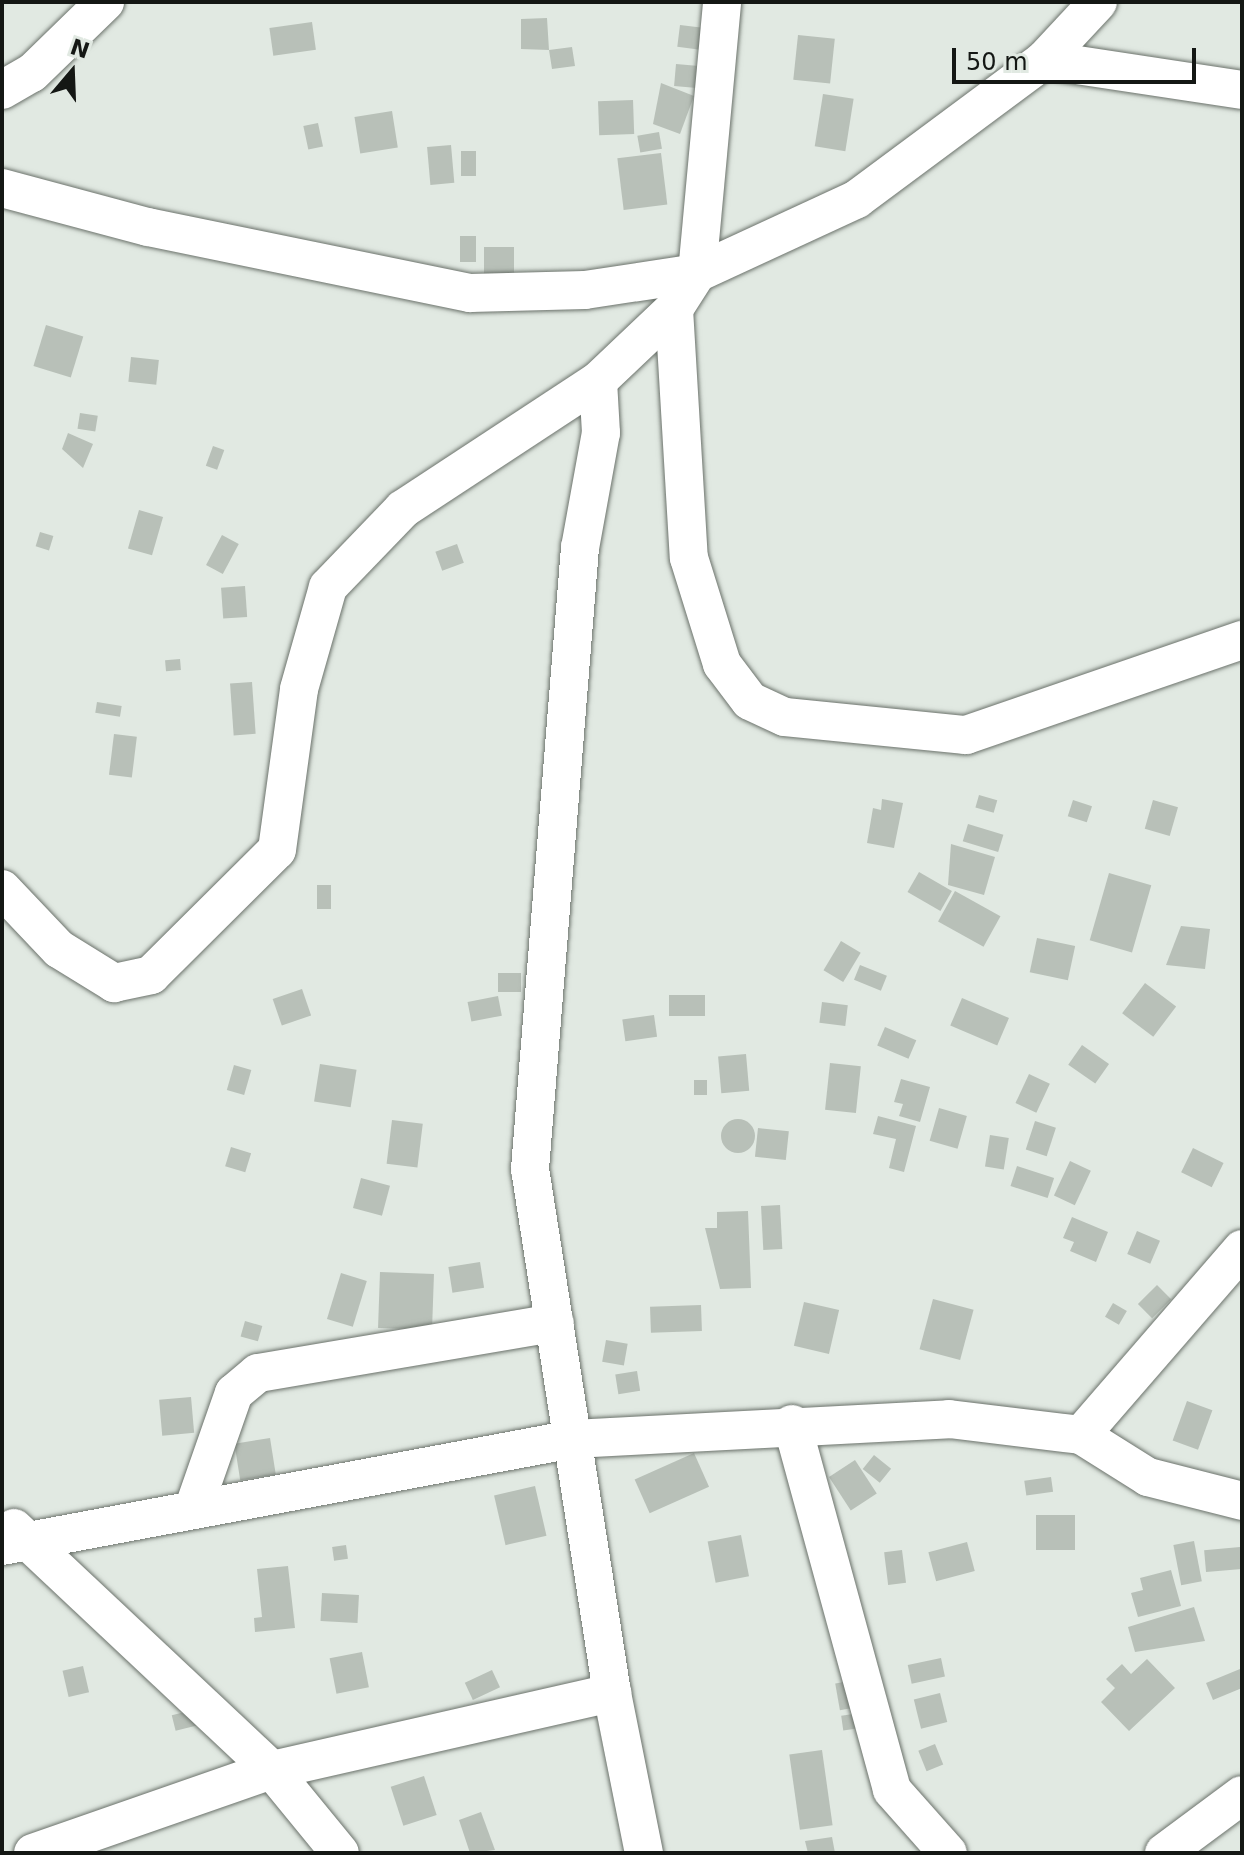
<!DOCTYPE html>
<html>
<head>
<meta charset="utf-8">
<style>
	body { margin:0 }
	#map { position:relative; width:1244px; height:1855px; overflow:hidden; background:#e1e9e2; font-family:"DejaVu Sans",sans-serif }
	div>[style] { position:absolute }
	.building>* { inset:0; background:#b8c0b8; transform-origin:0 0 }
	.round { border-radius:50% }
	.roads { filter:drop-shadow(0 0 2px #6b726b) drop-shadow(0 0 2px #6b726b) }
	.minor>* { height:38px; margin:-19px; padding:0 19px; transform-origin:19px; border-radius:19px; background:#fff }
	span { translate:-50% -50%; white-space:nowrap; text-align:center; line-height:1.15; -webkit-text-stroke:8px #e1e9e2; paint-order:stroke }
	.frame { position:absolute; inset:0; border:4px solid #141714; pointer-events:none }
	.north { position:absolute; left:32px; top:32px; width:80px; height:80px; -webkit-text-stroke:6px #e1e9e2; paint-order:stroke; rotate:19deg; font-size:22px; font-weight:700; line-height:32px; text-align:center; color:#141714 }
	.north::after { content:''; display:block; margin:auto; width:28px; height:36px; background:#141714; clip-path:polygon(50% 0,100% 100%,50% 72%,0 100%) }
	.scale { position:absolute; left:952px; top:48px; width:244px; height:36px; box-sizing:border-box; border:4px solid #141714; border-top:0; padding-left:10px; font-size:24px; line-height:28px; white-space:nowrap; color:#141714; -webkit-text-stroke:6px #e1e9e2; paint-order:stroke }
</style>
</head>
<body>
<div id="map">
	<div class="building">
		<i style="clip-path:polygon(547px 18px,549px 50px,572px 47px,575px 66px,552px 69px,549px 50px,521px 49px,521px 19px)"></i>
		<i style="left:312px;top:22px;width:28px;height:43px;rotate:82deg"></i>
		<i style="left:680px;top:25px;width:25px;height:22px;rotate:7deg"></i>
		<i style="left:798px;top:35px;width:37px;height:45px;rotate:6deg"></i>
		<i style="left:676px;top:64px;width:23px;height:22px;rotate:5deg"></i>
		<i style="clip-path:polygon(661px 83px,694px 96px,680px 134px,653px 124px)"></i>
		<i style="left:823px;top:94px;width:31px;height:53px;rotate:9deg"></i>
		<i style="left:633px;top:100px;width:34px;height:35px;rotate:88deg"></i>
		<i style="left:392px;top:111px;width:37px;height:38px;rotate:81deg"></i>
		<i style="left:318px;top:123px;width:24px;height:15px;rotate:78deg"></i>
		<i style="left:659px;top:132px;width:17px;height:22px;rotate:80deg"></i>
		<i style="left:451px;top:145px;width:38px;height:24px;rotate:85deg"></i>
		<i style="left:461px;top:151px;width:15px;height:25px"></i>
		<i style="left:661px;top:153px;width:52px;height:44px;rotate:83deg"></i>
		<i style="left:460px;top:236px;width:16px;height:26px"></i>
		<i style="left:484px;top:247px;width:30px;height:27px"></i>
		<i style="left:46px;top:325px;width:39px;height:43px;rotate:17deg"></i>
		<i style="left:131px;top:357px;width:28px;height:25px;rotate:6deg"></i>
		<i style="left:80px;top:413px;width:18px;height:16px;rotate:9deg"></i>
		<i style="clip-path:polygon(68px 433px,93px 444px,83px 468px,62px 449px)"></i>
		<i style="left:213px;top:446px;width:12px;height:21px;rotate:20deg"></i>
		<i style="left:139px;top:510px;width:25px;height:40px;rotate:16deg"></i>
		<i style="left:40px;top:532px;width:14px;height:15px;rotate:17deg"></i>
		<i style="left:222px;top:535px;width:19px;height:34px;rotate:28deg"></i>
		<i style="left:457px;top:544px;width:20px;height:23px;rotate:70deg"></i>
		<i style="left:245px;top:586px;width:31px;height:24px;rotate:86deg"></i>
		<i style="left:180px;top:659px;width:11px;height:15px;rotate:85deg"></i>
		<i style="left:252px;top:682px;width:52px;height:22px;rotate:86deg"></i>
		<i style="left:97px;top:702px;width:25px;height:11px;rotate:9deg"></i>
		<i style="left:114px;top:734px;width:23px;height:41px;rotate:7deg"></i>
		<i style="left:979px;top:795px;width:19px;height:13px;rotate:16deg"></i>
		<i style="clip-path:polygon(882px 799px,903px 803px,894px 848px,867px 843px,873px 808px,881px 810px)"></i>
		<i style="left:1073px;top:800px;width:20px;height:17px;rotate:18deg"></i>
		<i style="left:1153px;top:800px;width:26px;height:30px;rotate:16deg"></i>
		<i style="left:968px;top:824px;width:37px;height:18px;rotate:17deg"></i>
		<i style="clip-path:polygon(951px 844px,995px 857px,984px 895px,948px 885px)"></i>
		<i style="left:919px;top:872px;width:38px;height:23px;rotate:30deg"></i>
		<i style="left:1109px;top:873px;width:44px;height:70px;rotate:16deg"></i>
		<i style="left:317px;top:885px;width:14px;height:24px"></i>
		<i style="left:955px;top:891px;width:52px;height:35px;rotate:29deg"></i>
		<i style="clip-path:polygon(1181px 926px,1210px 929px,1205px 969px,1166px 965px)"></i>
		<i style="left:1037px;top:938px;width:39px;height:35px;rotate:12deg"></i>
		<i style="left:841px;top:941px;width:23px;height:34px;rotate:31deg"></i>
		<i style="left:860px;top:965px;width:29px;height:16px;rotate:22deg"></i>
		<i style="left:498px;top:973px;width:23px;height:19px"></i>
		<i style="left:1145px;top:983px;width:39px;height:38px;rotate:37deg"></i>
		<i style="left:302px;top:989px;width:28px;height:31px;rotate:71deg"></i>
		<i style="left:669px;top:995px;width:36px;height:21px"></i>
		<i style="left:498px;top:996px;width:20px;height:31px;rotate:79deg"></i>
		<i style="left:962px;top:998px;width:51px;height:30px;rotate:23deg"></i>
		<i style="left:822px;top:1002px;width:26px;height:21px;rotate:7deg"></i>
		<i style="left:654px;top:1015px;width:22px;height:32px;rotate:82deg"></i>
		<i style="left:885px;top:1027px;width:34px;height:20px;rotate:23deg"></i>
		<i style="left:1082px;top:1045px;width:33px;height:24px;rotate:35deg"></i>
		<i style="left:746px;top:1054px;width:37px;height:28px;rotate:85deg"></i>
		<i style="left:830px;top:1063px;width:31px;height:47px;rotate:6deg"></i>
		<i style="left:320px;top:1064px;width:37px;height:38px;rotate:9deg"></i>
		<i style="left:234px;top:1065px;width:18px;height:26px;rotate:16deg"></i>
		<i style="left:1029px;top:1074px;width:23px;height:32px;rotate:25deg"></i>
		<i style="clip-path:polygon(901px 1079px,930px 1087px,920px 1122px,899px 1116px,903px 1104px,894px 1102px)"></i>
		<i style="left:694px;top:1080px;width:13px;height:15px"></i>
		<i style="left:939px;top:1108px;width:29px;height:34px;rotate:16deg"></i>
		<i style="clip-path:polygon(878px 1116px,916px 1126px,904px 1172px,889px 1168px,896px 1139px,873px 1134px)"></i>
		<i class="round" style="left:721px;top:1119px;width:34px;height:34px"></i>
		<i style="left:392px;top:1120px;width:31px;height:44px;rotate:7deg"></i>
		<i style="left:1035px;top:1121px;width:22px;height:30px;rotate:18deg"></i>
		<i style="left:758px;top:1128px;width:31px;height:29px;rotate:6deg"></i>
		<i style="left:990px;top:1135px;width:19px;height:32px;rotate:9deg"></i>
		<i style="left:231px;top:1147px;width:21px;height:20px;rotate:17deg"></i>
		<i style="left:1193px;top:1148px;width:34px;height:27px;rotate:26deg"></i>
		<i style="left:1070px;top:1161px;width:23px;height:38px;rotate:25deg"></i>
		<i style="left:1017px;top:1166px;width:39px;height:21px;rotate:18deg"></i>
		<i style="left:361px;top:1178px;width:30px;height:31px;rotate:15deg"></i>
		<i style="left:780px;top:1205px;width:44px;height:19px;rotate:87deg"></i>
		<i style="clip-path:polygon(748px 1211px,751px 1288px,720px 1289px,705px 1228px,717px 1228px,717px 1212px)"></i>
		<i style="clip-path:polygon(1072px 1217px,1108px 1232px,1096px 1262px,1070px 1251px,1074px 1242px,1063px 1238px)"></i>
		<i style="left:1137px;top:1231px;width:25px;height:25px;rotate:23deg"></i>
		<i style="left:480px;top:1262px;width:26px;height:32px;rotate:81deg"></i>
		<i style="left:380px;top:1272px;width:54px;height:56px;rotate:2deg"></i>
		<i style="left:341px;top:1273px;width:27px;height:48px;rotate:17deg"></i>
		<i style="left:1157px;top:1285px;width:20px;height:27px;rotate:45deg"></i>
		<i style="left:933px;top:1299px;width:42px;height:52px;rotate:15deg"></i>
		<i style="left:804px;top:1302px;width:36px;height:45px;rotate:13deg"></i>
		<i style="left:1113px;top:1303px;width:16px;height:16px;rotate:30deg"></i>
		<i style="left:701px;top:1305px;width:26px;height:51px;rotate:88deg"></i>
		<i style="left:245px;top:1321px;width:18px;height:16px;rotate:16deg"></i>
		<i style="left:606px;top:1340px;width:22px;height:22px;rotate:10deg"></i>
		<i style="left:637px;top:1371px;width:20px;height:22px;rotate:81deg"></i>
		<i style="left:191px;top:1397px;width:36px;height:32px;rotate:85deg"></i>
		<i style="left:1187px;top:1401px;width:27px;height:42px;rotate:20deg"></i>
		<i style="left:270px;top:1438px;width:37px;height:36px;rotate:81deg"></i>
		<i style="left:694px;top:1453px;width:37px;height:65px;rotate:66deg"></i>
		<i style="left:874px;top:1455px;width:22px;height:18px;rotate:39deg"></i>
		<i style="left:855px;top:1460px;width:40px;height:31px;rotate:57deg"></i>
		<i style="left:1051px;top:1477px;width:15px;height:27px;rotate:82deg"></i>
		<i style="left:535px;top:1486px;width:51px;height:42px;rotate:77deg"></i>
		<i style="left:1036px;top:1515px;width:39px;height:35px"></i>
		<i style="left:741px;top:1535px;width:42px;height:34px;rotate:79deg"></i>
		<i style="left:1194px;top:1541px;width:41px;height:21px;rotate:79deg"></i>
		<i style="left:967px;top:1542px;width:30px;height:40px;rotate:75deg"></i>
		<i style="left:346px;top:1545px;width:14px;height:14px;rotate:82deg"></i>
		<i style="left:1240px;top:1547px;width:22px;height:36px;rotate:85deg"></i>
		<i style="left:902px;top:1550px;width:33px;height:18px;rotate:83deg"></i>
		<i style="clip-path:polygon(288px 1566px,295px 1628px,255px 1632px,254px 1618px,262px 1617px,257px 1569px)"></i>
		<i style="clip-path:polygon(1171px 1570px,1181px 1606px,1138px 1617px,1131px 1593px,1143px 1590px,1140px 1578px)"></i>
		<i style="left:322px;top:1593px;width:37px;height:28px;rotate:3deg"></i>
		<i style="clip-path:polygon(1194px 1607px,1205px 1641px,1135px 1652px,1128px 1627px)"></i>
		<i style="left:362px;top:1652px;width:36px;height:33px;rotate:79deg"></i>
		<i style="left:941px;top:1658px;width:19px;height:34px;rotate:78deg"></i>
		<i style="clip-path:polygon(1147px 1659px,1175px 1688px,1129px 1731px,1101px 1702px,1115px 1688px,1106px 1679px,1122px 1664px,1131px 1674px)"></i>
		<i style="left:83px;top:1666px;width:27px;height:21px;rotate:77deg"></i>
		<i style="clip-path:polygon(1240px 1669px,1242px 1688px,1213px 1700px,1206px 1683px)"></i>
		<i style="left:492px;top:1670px;width:19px;height:30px;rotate:65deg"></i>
		<i style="left:850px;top:1681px;width:27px;height:15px;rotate:80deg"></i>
		<i style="left:940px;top:1693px;width:30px;height:27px;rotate:76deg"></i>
		<i style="left:197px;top:1709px;width:16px;height:26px;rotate:76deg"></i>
		<i style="left:860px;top:1713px;width:15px;height:19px;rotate:82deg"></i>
		<i style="left:935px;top:1744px;width:22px;height:18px;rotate:68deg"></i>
		<i style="left:822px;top:1750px;width:76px;height:33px;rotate:82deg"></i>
		<i style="left:424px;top:1776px;width:41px;height:35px;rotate:72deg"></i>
		<i style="clip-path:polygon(481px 1812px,495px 1850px,470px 1853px,459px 1820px)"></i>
		<i style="clip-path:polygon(832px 1837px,835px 1853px,808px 1853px,805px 1841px)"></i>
	</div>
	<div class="roads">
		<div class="minor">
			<i style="left:1044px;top:60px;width:200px;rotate:8.6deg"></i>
			<i style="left:2px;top:90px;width:34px;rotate:-30deg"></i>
			<i style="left:32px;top:73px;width:102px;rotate:-44.2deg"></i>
			<i style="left:2px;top:188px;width:151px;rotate:15deg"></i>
			<i style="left:148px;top:227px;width:329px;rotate:11.6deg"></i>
			<i style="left:470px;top:293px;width:115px;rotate:-1.5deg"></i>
			<i style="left:585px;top:290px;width:113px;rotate:-8.6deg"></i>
			<i style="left:697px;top:273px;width:176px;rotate:-24.8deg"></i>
			<i style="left:857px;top:199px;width:233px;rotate:-36.6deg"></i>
			<i style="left:1044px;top:60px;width:79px;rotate:-47deg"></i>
			<i style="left:674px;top:309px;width:249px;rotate:86.6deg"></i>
			<i style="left:689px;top:558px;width:111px;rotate:72.7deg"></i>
			<i style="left:722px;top:664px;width:46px;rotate:52.9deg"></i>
			<i style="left:750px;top:701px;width:38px;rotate:25deg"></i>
			<i style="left:785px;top:717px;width:182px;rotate:5.7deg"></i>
			<i style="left:966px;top:735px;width:292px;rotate:-19deg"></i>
			<i style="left:2px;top:889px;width:83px;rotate:46.5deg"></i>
			<i style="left:59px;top:949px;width:65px;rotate:31.7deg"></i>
			<i style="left:114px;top:983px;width:38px;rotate:-12deg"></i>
			<i style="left:151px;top:975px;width:177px;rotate:-44.8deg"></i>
			<i style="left:277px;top:850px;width:162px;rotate:-82.2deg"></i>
			<i style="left:299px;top:689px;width:106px;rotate:-74.1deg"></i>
			<i style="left:328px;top:587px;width:108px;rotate:-46.1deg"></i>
			<i style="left:403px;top:509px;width:233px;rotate:-33.3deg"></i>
			<i style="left:792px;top:1424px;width:379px;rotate:74.7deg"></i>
			<i style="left:892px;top:1790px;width:84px;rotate:48.4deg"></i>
			<i style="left:1081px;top:1435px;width:79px;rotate:32.1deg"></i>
			<i style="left:1148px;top:1477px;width:97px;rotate:14.3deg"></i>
			<i style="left:194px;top:1507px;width:121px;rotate:-70.7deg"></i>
			<i style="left:234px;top:1393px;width:31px;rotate:-40deg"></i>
			<i style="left:258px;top:1373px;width:301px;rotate:-9.6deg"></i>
			<i style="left:14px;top:1528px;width:354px;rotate:43.2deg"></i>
			<i style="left:272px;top:1770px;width:107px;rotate:50.7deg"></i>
			<i style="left:2px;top:1546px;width:581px;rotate:-10.61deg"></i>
			<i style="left:573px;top:1439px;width:377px;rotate:-3deg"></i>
			<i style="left:949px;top:1419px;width:133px;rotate:6.9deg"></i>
			<i style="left:1081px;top:1435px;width:246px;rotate:-49.1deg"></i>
			<i style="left:612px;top:1693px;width:163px;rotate:78.7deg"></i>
			<i style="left:33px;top:1853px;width:253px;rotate:-19.2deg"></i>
			<i style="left:272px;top:1770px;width:349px;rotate:-12.8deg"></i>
			<i style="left:612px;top:1693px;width:530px;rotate:-98.89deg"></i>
			<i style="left:530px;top:1169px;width:623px;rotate:-85.4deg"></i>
			<i style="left:580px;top:548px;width:117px;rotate:-79.7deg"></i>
			<i style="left:601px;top:433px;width:52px;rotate:-93.3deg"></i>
			<i style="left:598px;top:381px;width:105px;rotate:-43.5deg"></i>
			<i style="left:674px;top:309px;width:43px;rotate:-57.4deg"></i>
			<i style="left:697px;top:273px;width:272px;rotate:-84.7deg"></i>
			<i style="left:1164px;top:1853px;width:97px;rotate:-36.6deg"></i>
		</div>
	</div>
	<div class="frame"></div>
	<div class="north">N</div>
	<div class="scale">50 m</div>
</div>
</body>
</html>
